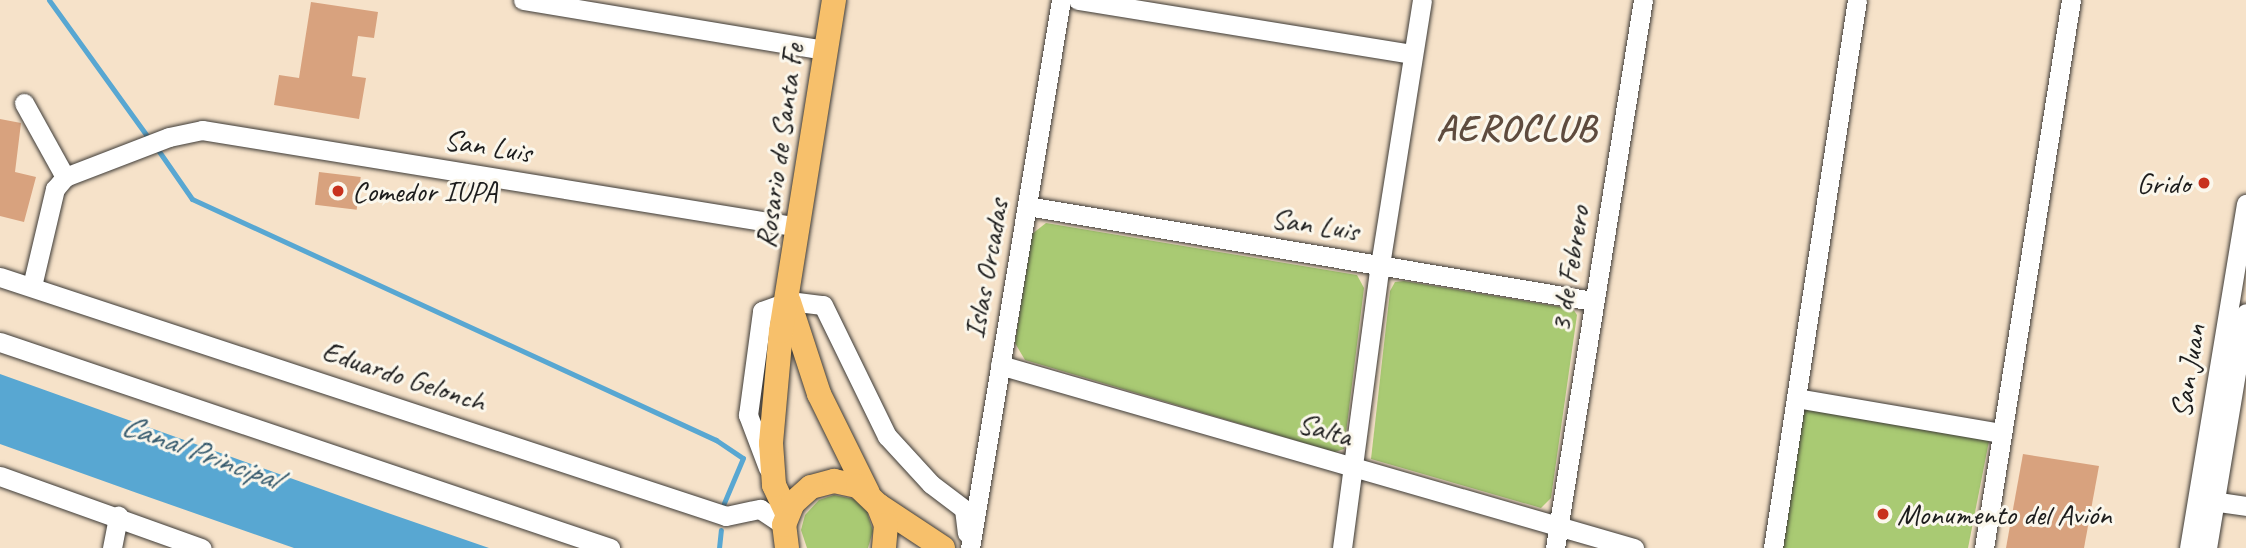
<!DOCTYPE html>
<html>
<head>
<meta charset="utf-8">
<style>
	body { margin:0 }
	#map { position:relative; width:2246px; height:548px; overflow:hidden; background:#f6e2c9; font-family:Caveat,sans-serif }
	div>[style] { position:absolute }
	.green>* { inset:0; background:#a9ca73 }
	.water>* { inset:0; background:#58a7d2 }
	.stream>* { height:5px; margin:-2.5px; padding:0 2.5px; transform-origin:2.5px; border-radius:2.5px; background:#58a7d2 }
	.building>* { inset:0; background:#d8a27e; transform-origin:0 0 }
	.roads { filter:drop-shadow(0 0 2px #3d3a36) drop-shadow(0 0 2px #3d3a36) }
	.minor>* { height:19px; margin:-9.5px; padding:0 9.5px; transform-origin:9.5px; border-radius:9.5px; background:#fff }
	.major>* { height:24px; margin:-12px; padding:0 12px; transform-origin:12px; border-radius:12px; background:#f7c06b }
	.dots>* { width:19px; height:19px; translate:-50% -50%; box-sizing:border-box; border:4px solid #fbf7ec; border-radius:50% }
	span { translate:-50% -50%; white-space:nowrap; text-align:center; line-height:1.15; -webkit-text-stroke:6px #fbf7ec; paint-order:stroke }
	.street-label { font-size:30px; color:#1c1c1c }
	.poi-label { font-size:30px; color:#1c1c1c }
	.right { translate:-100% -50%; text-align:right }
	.left { translate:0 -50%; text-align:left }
	.water-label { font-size:32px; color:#375b6e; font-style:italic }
	.district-label { font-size:37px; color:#5e4b3e; font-weight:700; letter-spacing:2px }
</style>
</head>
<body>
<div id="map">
	<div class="green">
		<i style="clip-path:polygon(1046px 223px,1357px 275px,1364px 288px,1344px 449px,1335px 452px,1025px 360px,1015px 343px,1032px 234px)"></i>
		<i style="clip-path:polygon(1404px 281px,1573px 309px,1577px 315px,1551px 498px,1541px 508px,1371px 459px,1390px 291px,1395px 282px)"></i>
		<i style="clip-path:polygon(1804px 403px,1990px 436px,1968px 548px,1781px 548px)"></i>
		<i style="clip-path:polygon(834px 495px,854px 499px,867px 512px,873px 531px,868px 548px,807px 548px,801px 530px,805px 515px,819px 500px)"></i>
	</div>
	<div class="water">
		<i style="clip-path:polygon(0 374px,385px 512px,489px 548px,294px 548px,137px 493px,0 444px)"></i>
	</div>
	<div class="stream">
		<i style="left:49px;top:0;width:173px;rotate:54.2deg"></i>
		<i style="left:156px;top:147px;width:63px;rotate:55.3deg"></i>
		<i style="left:192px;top:199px;width:577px;rotate:24.7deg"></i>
		<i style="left:716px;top:440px;width:32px;rotate:34deg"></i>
		<i style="left:743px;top:458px;width:49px;rotate:112.9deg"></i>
		<i style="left:719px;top:548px;width:18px;rotate:-84deg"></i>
	</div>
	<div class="building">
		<i style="clip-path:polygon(311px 2px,378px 12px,374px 38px,358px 36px,352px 76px,366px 78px,359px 119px,274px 105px,279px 75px,299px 78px)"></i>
		<i style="clip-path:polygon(0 119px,21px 123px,15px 172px,36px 177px,24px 222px,0 216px)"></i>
		<i style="left:319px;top:172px;width:42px;height:33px;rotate:7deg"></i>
		<i style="clip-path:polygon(2023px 454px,2099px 466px,2084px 548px,2006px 548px)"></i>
	</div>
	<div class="roads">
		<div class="minor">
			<i style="left:523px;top:0;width:306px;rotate:9.4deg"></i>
			<i style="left:1078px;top:0;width:339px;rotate:9.2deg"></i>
			<i style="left:24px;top:103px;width:85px;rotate:61deg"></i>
			<i style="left:1027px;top:206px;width:574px;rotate:9.53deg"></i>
			<i style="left:0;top:277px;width:764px;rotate:18.22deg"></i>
			<i style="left:726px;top:516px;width:35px;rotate:-12deg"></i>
			<i style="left:760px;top:509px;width:29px;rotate:34deg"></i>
			<i style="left:32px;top:286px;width:100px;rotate:-76.7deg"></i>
			<i style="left:55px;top:189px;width:16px;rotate:-50deg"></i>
			<i style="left:65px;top:177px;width:111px;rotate:-21deg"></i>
			<i style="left:169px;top:137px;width:34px;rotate:-12deg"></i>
			<i style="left:202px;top:130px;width:604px;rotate:9.24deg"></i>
			<i style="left:0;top:342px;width:644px;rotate:18.66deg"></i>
			<i style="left:1000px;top:365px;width:660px;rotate:16.1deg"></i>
			<i style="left:1796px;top:398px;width:208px;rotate:9.7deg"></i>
			<i style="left:768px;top:468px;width:57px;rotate:-110.7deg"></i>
			<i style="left:748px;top:415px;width:105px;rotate:-82.3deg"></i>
			<i style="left:762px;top:311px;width:29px;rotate:-20deg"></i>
			<i style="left:789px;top:301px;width:34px;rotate:7deg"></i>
			<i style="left:823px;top:305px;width:146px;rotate:64deg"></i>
			<i style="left:887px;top:436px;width:65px;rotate:47.5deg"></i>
			<i style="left:931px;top:484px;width:41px;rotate:37.1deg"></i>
			<i style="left:964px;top:509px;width:24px;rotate:83deg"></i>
			<i style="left:0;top:476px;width:214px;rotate:19.7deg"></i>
			<i style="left:2205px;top:500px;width:41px;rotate:8.3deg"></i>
			<i style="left:112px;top:548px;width:33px;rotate:-79deg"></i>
			<i style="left:970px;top:548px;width:556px;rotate:-80.57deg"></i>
			<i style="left:1342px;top:548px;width:286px;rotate:-82.4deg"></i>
			<i style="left:1380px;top:265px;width:268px;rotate:-81deg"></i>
			<i style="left:1555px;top:548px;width:555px;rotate:-80.88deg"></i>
			<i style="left:1773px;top:548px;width:554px;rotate:-81.29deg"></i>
			<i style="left:1984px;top:548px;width:555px;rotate:-80.98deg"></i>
			<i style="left:2189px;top:548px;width:349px;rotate:-80.6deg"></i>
			<i style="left:2207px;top:548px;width:238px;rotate:-80.6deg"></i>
		</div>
		<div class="major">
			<i style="left:789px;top:302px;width:97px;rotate:71.9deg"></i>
			<i style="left:819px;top:394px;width:110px;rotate:63.7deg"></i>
			<i style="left:878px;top:505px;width:78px;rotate:33.5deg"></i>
			<i style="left:787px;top:513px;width:31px;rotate:-115deg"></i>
			<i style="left:774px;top:485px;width:42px;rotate:-94.1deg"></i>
			<i style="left:771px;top:443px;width:112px;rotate:-84.9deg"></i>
			<i style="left:781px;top:331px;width:335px;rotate:-80.9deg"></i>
			<i style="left:787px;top:548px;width:23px;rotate:-97deg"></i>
			<i style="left:784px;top:525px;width:24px;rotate:-68deg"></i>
			<i style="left:793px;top:503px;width:24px;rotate:-42deg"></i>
			<i style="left:811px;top:487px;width:24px;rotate:-15deg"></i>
			<i style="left:834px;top:481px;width:25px;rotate:12deg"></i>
			<i style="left:858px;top:486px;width:28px;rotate:44deg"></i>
			<i style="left:878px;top:505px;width:22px;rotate:68deg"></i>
			<i style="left:886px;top:525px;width:23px;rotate:95deg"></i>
		</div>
	</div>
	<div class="dots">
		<i style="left:2204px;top:183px;background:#c8321e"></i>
		<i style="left:338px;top:191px;background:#c8321e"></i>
		<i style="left:1883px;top:514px;background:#c8321e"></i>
	</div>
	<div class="street-label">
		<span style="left:488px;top:146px;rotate:9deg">San Luis</span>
		<span style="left:779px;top:146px;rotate:-82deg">Rosario de Santa Fe</span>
		<span style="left:1315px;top:224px;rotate:9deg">San Luis</span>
		<span style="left:986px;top:269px;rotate:-80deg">Islas Orcadas</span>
		<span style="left:1569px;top:269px;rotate:-81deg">3 de Febrero</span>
		<span style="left:2188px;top:371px;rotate:-81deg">San Juan</span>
		<span style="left:404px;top:376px;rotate:18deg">Eduardo Gelonch</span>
		<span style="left:1325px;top:429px;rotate:16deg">Salta</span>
	</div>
	<div class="poi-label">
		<span class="right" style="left:2190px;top:183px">Grido</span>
		<span class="left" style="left:352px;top:191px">Comedor IUPA</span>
		<span class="left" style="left:1897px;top:514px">Monumento del Avión</span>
	</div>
	<div class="water-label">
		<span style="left:200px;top:452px;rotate:20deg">Canal Principal</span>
	</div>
	<div class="district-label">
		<span style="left:1517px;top:128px">AEROCLUB</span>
	</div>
</div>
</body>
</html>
